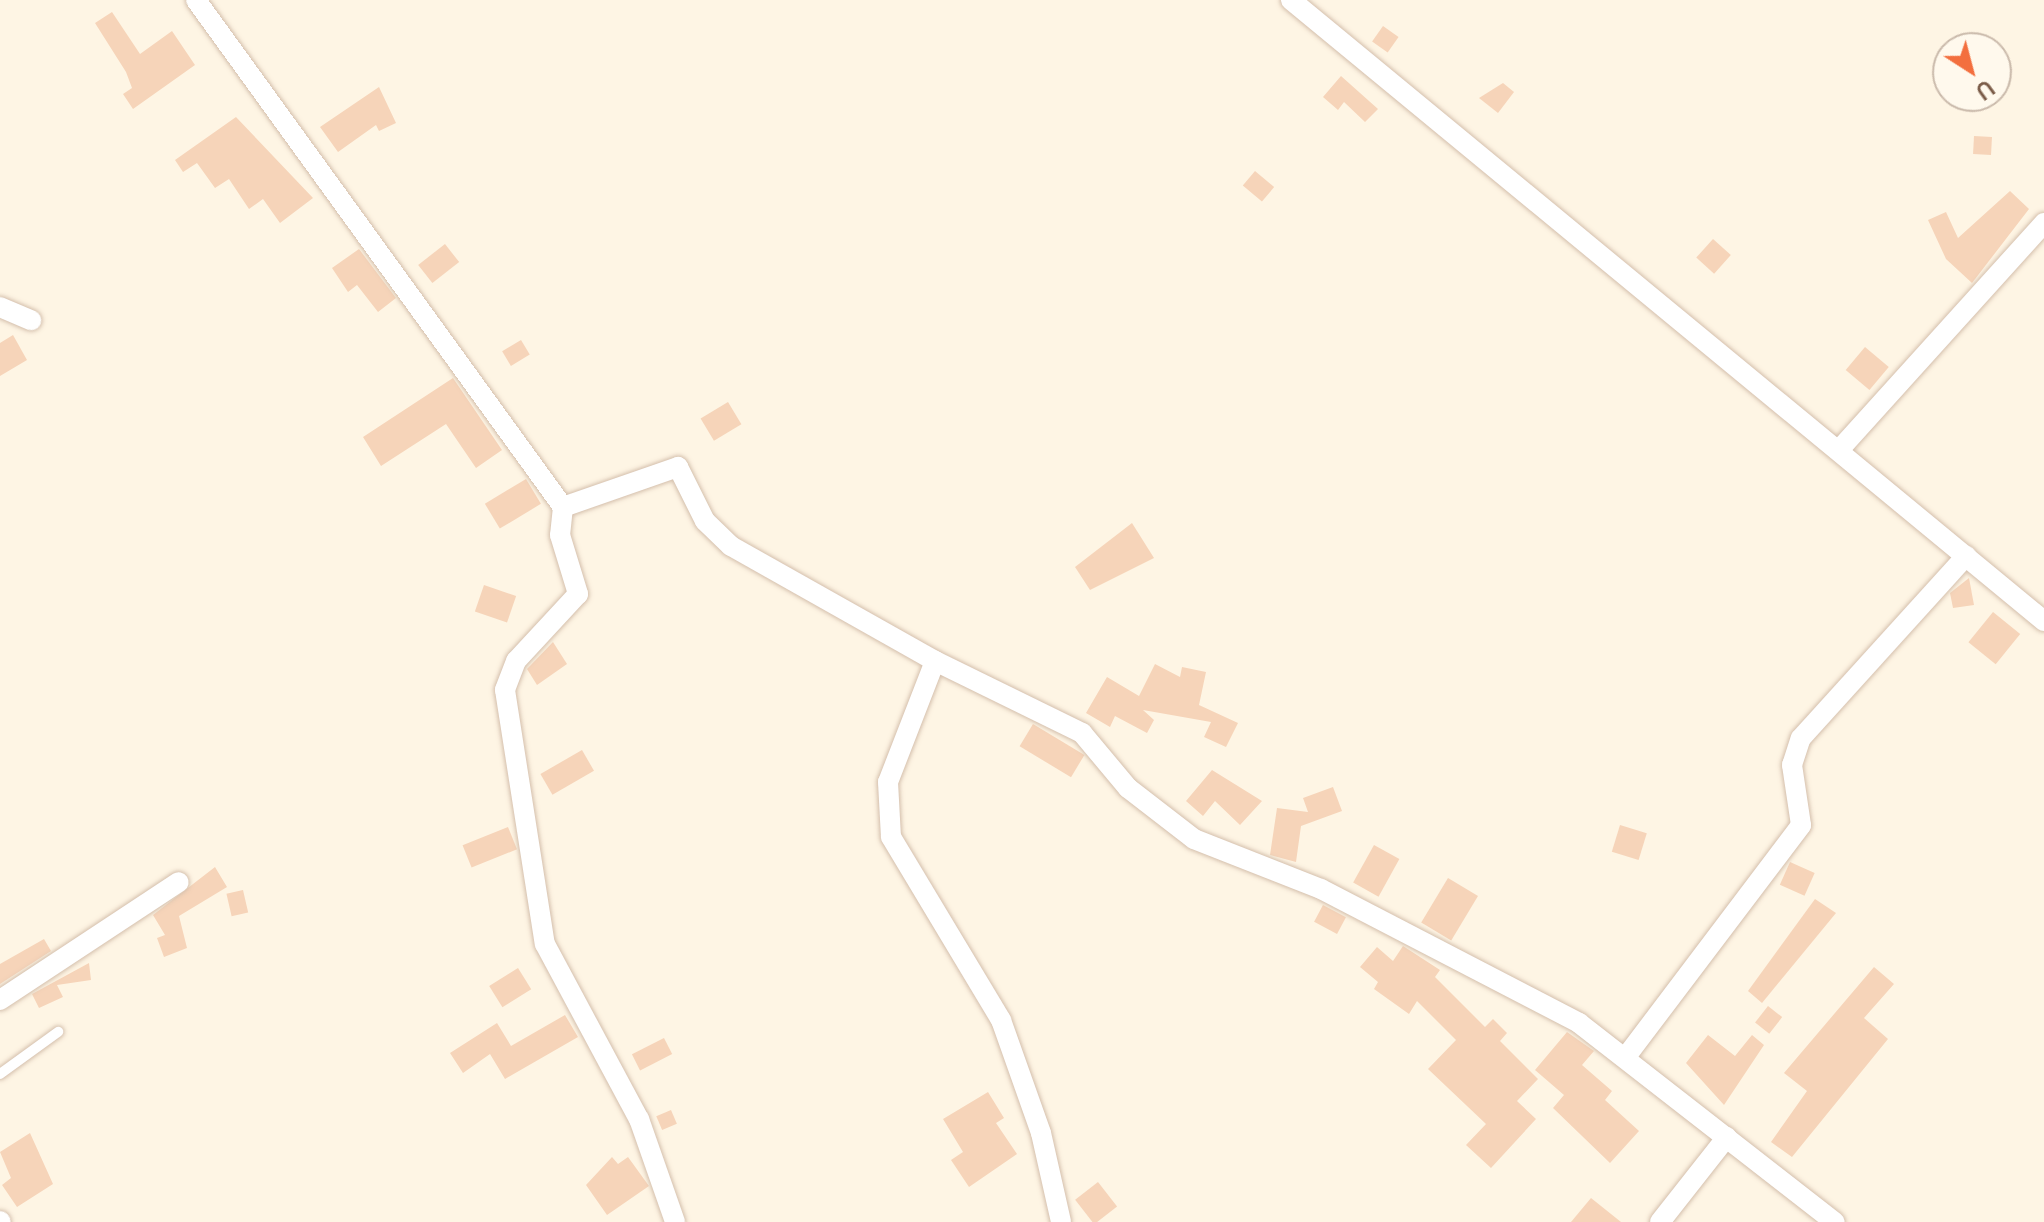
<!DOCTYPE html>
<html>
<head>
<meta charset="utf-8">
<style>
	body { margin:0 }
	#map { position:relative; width:2044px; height:1222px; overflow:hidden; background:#fef5e4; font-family:Lato,sans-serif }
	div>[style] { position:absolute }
	.building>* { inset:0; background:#f6d4b9; transform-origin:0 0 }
	.roads { filter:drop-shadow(0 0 2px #d4bfac) drop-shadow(0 0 2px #d4bfac) }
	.lane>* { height:10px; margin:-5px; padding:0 5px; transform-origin:5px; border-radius:5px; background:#fff }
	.street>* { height:20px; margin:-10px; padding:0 10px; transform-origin:10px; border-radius:10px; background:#fff }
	span { translate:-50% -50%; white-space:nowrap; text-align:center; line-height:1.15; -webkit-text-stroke:6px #fff9ed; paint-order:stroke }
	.north { position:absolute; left:1932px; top:32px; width:80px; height:80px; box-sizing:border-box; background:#fff9ed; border:2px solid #cabaab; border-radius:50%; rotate:144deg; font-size:22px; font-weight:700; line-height:32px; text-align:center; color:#7a5b47 }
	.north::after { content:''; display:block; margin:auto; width:28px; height:36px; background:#f36f3e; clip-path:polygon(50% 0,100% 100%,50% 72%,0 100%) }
</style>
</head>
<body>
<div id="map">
	<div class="building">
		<i style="clip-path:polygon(112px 12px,140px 54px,172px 31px,195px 65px,133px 109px,123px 94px,132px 88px,126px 72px,95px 23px)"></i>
		<i style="left:1383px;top:26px;width:19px;height:19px;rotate:35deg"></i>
		<i style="clip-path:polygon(1341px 76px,1378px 109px,1365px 122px,1344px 102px,1338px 110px,1323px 97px)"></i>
		<i style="clip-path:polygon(1503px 83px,1514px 92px,1498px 113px,1479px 98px)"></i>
		<i style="clip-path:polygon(379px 87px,396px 123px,379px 131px,376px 125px,338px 152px,320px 127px)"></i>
		<i style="clip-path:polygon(236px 117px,313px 198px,280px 223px,263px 199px,249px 209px,229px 179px,215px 188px,197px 163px,183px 172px,175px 160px)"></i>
		<i style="left:1974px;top:136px;width:18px;height:18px;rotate:3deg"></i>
		<i style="left:1255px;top:171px;width:25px;height:19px;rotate:40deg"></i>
		<i style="clip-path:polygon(2010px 191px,2029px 209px,1972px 283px,1946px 259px,1928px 220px,1946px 212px,1958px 238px)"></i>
		<i style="left:1713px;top:239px;width:24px;height:25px;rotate:42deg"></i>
		<i style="left:445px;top:244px;width:23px;height:34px;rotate:52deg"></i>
		<i style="clip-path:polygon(359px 249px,396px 298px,378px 312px,357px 285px,348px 292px,332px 268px)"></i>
		<i style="clip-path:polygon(13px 335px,27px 360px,0 376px,0 343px)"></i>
		<i style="left:521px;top:340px;width:17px;height:22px;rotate:59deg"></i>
		<i style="left:1865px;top:347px;width:31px;height:30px;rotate:40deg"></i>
		<i style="clip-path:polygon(453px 378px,502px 450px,476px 468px,446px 424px,381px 466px,363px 437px)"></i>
		<i style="left:728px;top:402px;width:26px;height:32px;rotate:59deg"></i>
		<i style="left:526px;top:479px;width:29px;height:48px;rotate:59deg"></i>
		<i style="clip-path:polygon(1132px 523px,1154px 558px,1090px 590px,1075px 567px)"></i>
		<i style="clip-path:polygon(1969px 578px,1974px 605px,1953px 608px,1950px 593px)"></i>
		<i style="left:484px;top:585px;width:34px;height:28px;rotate:19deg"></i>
		<i style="left:1993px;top:612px;width:35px;height:39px;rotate:39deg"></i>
		<i style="clip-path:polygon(553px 642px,567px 664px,537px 685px,527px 669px)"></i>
		<i style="clip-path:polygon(1155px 664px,1180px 677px,1182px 667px,1206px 672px,1199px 705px,1238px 723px,1226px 747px,1204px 737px,1211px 722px,1143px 710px,1154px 720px,1147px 733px,1115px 716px,1110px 727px,1086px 713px,1107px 677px,1139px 696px)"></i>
		<i style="left:1033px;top:724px;width:60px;height:26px;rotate:31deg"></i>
		<i style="left:582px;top:750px;width:24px;height:48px;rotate:60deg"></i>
		<i style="clip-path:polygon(1212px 770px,1262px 801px,1240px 825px,1215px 801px,1203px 816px,1186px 801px)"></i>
		<i style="clip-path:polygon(1333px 787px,1342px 811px,1301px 826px,1296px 862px,1270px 855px,1277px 808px,1308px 812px,1303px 798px)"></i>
		<i style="left:1620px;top:825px;width:28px;height:28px;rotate:17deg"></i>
		<i style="left:508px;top:827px;width:24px;height:49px;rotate:68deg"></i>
		<i style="left:1374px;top:845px;width:29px;height:43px;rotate:29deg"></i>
		<i style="left:1790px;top:862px;width:27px;height:25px;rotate:24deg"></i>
		<i style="clip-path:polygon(215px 867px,227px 887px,179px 916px,187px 948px,164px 957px,157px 938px,165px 935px,153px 915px)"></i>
		<i style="left:1448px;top:878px;width:35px;height:52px;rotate:31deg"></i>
		<i style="left:243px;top:890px;width:23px;height:17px;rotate:77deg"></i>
		<i style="clip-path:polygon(1815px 899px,1836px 913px,1762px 1003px,1748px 991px)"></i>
		<i style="left:1323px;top:905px;width:26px;height:19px;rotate:28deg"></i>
		<i style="clip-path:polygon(44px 939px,51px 951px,0 984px,0 964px)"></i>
		<i style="clip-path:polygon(1403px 946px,1440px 970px,1435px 977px,1485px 1027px,1493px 1019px,1507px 1033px,1500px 1041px,1538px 1079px,1517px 1101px,1536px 1119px,1491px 1168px,1466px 1145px,1486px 1124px,1428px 1069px,1456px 1040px,1417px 1001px,1409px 1014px,1374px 989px,1378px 982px,1360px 967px,1377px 947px,1393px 961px)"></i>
		<i style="clip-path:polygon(89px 963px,91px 980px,57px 985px,63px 997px,39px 1008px,32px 994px)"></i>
		<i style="clip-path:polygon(1874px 967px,1894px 984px,1864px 1018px,1888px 1039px,1792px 1157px,1771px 1142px,1807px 1091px,1784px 1073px)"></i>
		<i style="left:518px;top:968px;width:25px;height:34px;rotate:58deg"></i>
		<i style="left:1768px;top:1006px;width:18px;height:21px;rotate:38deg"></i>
		<i style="clip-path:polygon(565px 1015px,578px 1037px,505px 1079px,490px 1054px,463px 1073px,450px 1053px,497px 1023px,511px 1046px)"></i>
		<i style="clip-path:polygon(1567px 1032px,1594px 1051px,1582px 1065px,1612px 1091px,1605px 1100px,1639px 1131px,1610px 1163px,1553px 1108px,1564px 1095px,1535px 1070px)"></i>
		<i style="clip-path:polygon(1708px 1035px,1735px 1056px,1752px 1035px,1764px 1045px,1724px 1105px,1686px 1063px)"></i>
		<i style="left:664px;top:1038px;width:18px;height:36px;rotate:63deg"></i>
		<i style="clip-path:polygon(988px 1092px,1004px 1118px,996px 1123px,1017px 1154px,969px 1187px,951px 1160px,963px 1152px,943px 1119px)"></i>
		<i style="left:671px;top:1110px;width:15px;height:16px;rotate:67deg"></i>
		<i style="clip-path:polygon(30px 1133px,53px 1184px,17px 1207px,2px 1185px,11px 1178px,0 1152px)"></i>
		<i style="clip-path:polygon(612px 1157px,618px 1164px,628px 1157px,649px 1186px,607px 1215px,586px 1185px)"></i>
		<i style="left:1098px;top:1182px;width:31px;height:29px;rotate:52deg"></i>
		<i style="clip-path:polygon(1591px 1198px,1621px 1222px,1571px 1222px)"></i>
	</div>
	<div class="roads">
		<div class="lane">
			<i style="left:0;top:1074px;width:72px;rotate:-35.9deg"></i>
		</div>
		<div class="street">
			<i style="left:196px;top:0;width:626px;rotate:54.1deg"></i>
			<i style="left:1291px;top:0;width:976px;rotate:39.51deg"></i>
			<i style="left:0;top:307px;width:34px;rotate:23deg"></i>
			<i style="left:1839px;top:450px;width:306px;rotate:-47.9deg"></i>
			<i style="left:563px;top:507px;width:122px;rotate:-19.2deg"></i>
			<i style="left:678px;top:467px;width:60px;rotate:63.4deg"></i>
			<i style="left:705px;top:521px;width:36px;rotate:44deg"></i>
			<i style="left:731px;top:546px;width:234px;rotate:29.4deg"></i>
			<i style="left:935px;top:661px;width:130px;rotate:111.2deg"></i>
			<i style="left:888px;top:782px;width:55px;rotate:86.9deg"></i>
			<i style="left:891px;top:837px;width:214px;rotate:59deg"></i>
			<i style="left:1001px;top:1020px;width:120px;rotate:70.5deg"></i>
			<i style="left:1041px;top:1133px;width:91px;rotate:77.3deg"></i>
			<i style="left:563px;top:507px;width:28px;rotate:96deg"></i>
			<i style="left:560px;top:535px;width:62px;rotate:73deg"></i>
			<i style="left:578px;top:594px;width:91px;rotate:132.8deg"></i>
			<i style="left:516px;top:661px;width:31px;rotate:111deg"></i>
			<i style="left:505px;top:690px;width:257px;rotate:81.1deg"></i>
			<i style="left:545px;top:944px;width:199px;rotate:61.8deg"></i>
			<i style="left:639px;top:1119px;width:109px;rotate:70.7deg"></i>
			<i style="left:935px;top:661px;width:164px;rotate:26.1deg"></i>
			<i style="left:1082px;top:733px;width:72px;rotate:50.1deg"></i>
			<i style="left:1128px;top:788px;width:83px;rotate:37.7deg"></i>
			<i style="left:1194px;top:839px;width:136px;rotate:21.5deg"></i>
			<i style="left:1321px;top:889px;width:291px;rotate:27.4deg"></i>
			<i style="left:1579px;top:1023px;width:324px;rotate:37.9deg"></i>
			<i style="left:0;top:1000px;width:214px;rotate:-33.4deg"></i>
			<i style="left:1625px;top:1058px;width:292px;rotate:-52.9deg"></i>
			<i style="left:1801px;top:825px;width:61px;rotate:-98.5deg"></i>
			<i style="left:1792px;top:765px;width:28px;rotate:-72deg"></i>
			<i style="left:1801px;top:738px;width:246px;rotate:-47.8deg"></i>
			<i style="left:0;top:1221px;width:1px;rotate:45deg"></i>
			<i style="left:1660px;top:1222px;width:108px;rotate:-51.8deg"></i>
		</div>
	</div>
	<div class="north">U</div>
</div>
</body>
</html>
